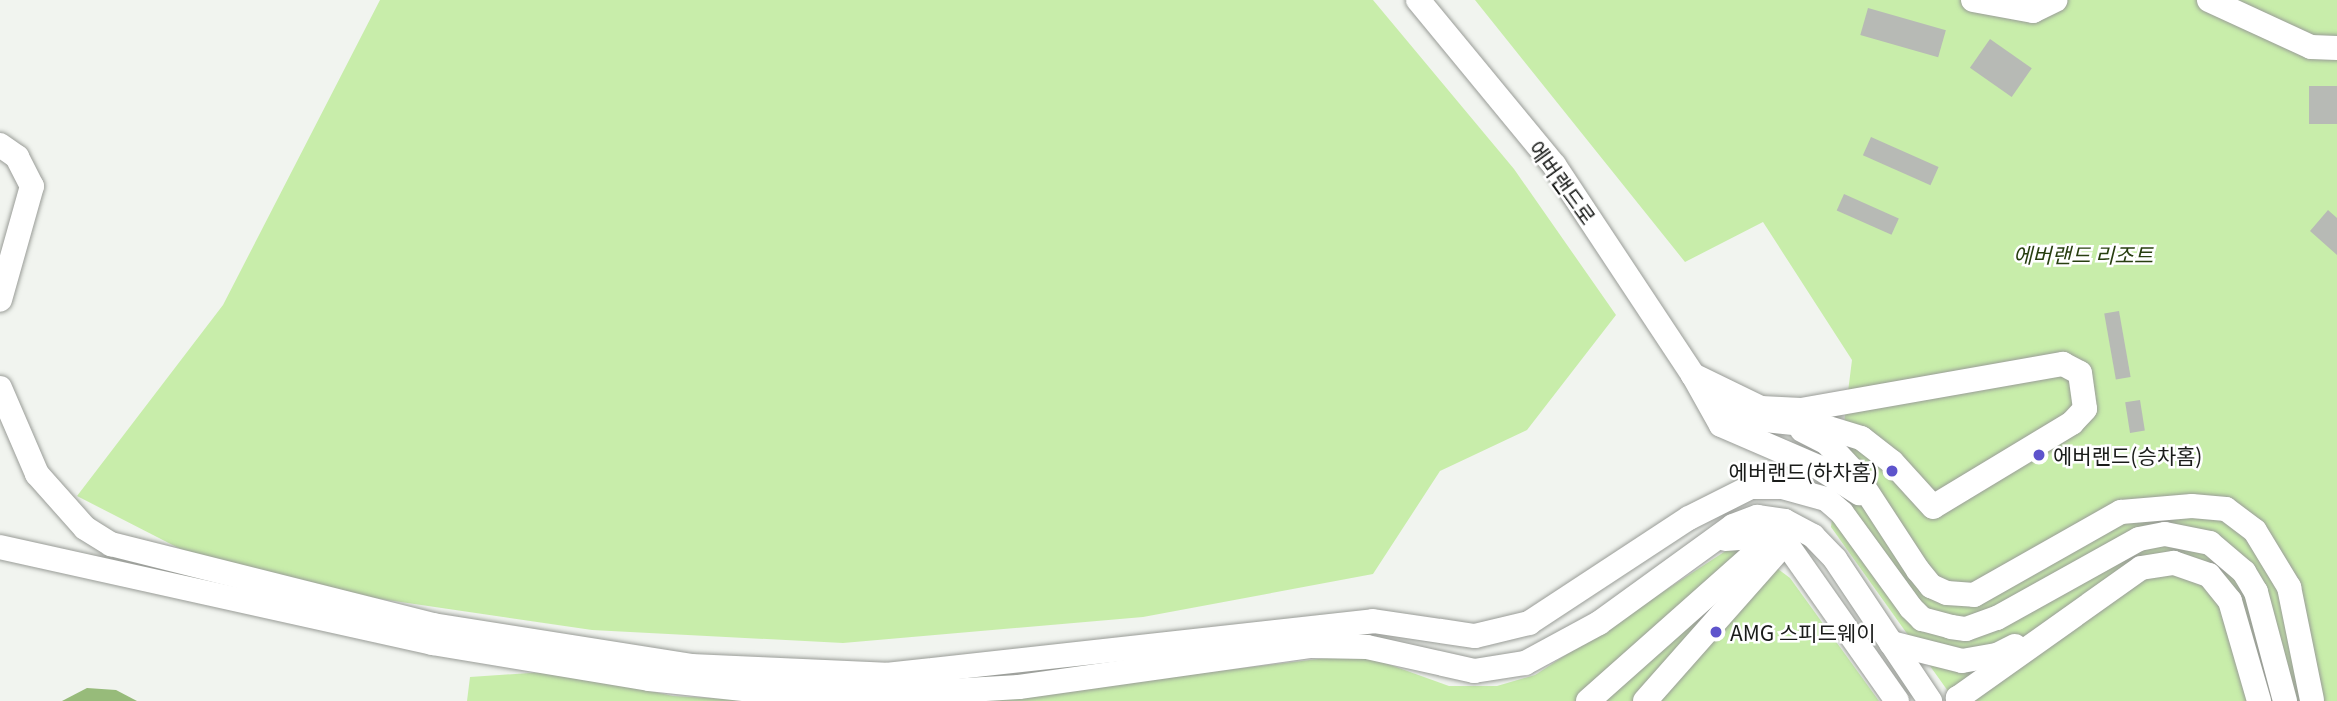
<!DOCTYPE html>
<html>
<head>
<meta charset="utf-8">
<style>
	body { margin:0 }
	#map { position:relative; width:2337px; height:701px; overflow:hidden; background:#f1f4ef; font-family:Georgia,"Noto Sans KR",serif }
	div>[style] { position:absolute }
	.green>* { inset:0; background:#c8edaa }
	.water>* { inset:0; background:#97bb7a }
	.building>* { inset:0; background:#b7bab5; transform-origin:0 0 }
	.roads { filter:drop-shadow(0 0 2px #999c97) drop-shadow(0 0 2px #999c97) }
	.minor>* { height:24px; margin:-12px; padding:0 12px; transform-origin:12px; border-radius:12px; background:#fff }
	.dots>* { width:19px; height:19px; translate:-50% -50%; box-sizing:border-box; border:4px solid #fff; border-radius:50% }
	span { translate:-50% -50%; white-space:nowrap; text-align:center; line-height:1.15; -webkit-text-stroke:5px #fff; paint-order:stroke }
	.street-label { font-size:21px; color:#1a1c1a }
	.park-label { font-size:21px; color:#283f10; font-style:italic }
	.poi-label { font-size:21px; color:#1a1c1a }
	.left { translate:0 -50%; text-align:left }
	.right { translate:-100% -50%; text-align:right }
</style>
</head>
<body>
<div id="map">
	<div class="green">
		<i style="clip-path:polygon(380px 0,1373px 0,1514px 169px,1616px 315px,1527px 430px,1440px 471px,1373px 574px,1143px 617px,843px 643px,592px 630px,237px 578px,77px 496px,223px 305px)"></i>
		<i style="clip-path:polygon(1475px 0,2337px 0,2337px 701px,1955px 701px,1831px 527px,1852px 360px,1763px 222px,1685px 262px)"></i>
		<i style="clip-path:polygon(1741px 541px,1790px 578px,1879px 701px,970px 701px,1360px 654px,1449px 686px,1497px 686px,1535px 675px)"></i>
		<i style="clip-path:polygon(559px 671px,673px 696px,763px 701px,467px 701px,470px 677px)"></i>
	</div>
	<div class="water">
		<i style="clip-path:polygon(87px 688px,116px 690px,137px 701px,62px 701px)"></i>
	</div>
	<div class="building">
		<i style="left:1868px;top:8px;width:81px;height:28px;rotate:16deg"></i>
		<i style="left:1990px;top:39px;width:51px;height:35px;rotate:35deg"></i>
		<i style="left:2309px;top:86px;width:28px;height:38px"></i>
		<i style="left:1871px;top:137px;width:74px;height:20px;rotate:24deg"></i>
		<i style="left:1844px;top:194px;width:60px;height:18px;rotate:24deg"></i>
		<i style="clip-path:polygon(2328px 210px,2337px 218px,2337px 255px,2310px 231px)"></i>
		<i style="left:2119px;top:311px;width:67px;height:15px;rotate:80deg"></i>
		<i style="left:2140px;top:400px;width:31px;height:15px;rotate:81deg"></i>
	</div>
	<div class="roads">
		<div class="minor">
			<i style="left:1418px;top:0;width:214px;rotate:50.5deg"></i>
			<i style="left:1554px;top:165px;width:252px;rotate:56.5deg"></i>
			<i style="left:1693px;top:375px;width:57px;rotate:60.8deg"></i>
			<i style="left:1721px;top:425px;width:106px;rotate:23.4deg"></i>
			<i style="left:1818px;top:467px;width:49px;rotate:32.4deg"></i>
			<i style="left:1973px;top:0;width:61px;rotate:10.4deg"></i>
			<i style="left:2033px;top:11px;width:25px;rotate:-26deg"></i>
			<i style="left:2209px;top:0;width:112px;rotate:24.7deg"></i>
			<i style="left:2311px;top:47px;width:26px;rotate:2deg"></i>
			<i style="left:0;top:145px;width:21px;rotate:35deg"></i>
			<i style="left:17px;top:157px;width:33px;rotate:63deg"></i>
			<i style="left:32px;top:186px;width:118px;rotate:105.7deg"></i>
			<i style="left:2063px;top:364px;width:19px;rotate:28deg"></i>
			<i style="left:2080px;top:373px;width:36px;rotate:82deg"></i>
			<i style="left:2085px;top:409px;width:19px;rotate:133deg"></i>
			<i style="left:2072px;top:423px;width:162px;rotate:148.9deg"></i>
			<i style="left:1933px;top:507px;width:61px;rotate:-132.3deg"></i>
			<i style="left:1892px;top:462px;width:39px;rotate:-142deg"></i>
			<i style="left:1861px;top:438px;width:41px;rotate:-162.9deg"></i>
			<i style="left:1822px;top:426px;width:67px;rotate:-174deg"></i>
			<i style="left:1755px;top:419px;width:35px;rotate:-155deg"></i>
			<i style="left:1723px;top:404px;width:42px;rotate:-136deg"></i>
			<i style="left:1693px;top:375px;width:76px;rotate:25.9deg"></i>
			<i style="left:1761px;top:408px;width:40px;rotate:2.9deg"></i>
			<i style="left:1801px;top:410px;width:266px;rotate:-10deg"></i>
			<i style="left:0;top:388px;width:94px;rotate:66.7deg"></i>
			<i style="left:37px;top:474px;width:72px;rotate:48.4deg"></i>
			<i style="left:85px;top:528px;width:31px;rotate:32deg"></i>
			<i style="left:111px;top:544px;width:332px;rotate:14.1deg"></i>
			<i style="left:433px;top:625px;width:261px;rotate:9deg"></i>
			<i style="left:691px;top:666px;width:195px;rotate:2.6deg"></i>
			<i style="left:886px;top:675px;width:490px;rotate:-6.3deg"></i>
			<i style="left:1373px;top:621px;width:103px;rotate:8.4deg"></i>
			<i style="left:1475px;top:636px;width:56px;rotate:-13.5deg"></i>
			<i style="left:1529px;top:623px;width:191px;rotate:-33.3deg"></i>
			<i style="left:1689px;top:518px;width:69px;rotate:-26.6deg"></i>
			<i style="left:1751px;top:487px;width:31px"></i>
			<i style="left:1782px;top:487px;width:46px;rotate:15.3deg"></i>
			<i style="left:1826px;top:499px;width:21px;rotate:41deg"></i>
			<i style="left:1842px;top:513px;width:117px;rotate:54deg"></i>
			<i style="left:1911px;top:608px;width:16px;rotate:45deg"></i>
			<i style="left:1922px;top:619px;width:30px;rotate:15deg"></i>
			<i style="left:1951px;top:627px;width:15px;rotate:8deg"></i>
			<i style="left:1966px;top:629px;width:33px;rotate:-20deg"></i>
			<i style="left:1997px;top:618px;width:162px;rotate:-29.1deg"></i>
			<i style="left:2139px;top:539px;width:26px;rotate:-11deg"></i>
			<i style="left:2165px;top:534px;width:46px;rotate:11.3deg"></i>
			<i style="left:2210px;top:543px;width:45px;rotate:40.5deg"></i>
			<i style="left:2244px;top:572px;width:23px;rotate:59deg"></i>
			<i style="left:2256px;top:592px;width:113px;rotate:75.1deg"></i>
			<i style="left:1802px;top:430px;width:28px;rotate:27deg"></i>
			<i style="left:1827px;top:443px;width:40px;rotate:47deg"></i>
			<i style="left:1854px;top:472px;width:117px;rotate:56.9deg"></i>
			<i style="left:1918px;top:570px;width:21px;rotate:51deg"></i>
			<i style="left:1931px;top:586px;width:17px;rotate:24deg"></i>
			<i style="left:1947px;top:593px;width:27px;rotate:4deg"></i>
			<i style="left:1974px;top:595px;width:169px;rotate:-29.5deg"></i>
			<i style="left:2121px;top:512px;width:71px;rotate:-4.8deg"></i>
			<i style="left:2192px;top:506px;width:34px;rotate:5deg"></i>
			<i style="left:2226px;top:509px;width:36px;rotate:37deg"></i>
			<i style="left:2255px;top:531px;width:66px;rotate:58.7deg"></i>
			<i style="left:2289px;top:587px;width:115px;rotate:78.5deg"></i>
			<i style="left:1725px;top:539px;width:42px;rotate:-4.1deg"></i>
			<i style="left:1767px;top:536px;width:20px;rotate:20deg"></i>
			<i style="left:1786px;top:543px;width:193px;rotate:54.9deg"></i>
			<i style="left:0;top:547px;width:443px;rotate:12.5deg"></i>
			<i style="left:432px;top:643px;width:220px;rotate:9.4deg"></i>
			<i style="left:649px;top:679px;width:123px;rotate:6.1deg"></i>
			<i style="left:771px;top:692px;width:130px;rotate:0.9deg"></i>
			<i style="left:901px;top:694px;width:118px;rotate:-3.4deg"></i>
			<i style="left:1019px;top:687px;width:295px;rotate:-8deg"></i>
			<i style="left:1311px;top:646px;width:56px;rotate:1deg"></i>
			<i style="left:1367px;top:647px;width:110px;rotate:12.6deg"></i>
			<i style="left:1474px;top:671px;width:52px;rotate:-8.9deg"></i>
			<i style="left:1525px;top:663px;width:84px;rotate:-28.4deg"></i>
			<i style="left:1599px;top:623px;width:165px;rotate:-35.9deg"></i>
			<i style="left:1733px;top:526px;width:26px;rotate:-21deg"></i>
			<i style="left:1757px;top:517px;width:28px;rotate:8deg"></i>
			<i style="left:1785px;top:521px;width:32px;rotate:28deg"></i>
			<i style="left:1813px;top:536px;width:32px;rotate:46deg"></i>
			<i style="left:1835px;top:559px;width:171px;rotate:56.2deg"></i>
			<i style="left:1891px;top:643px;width:73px;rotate:14.2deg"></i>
			<i style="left:1962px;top:661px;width:36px;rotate:-10deg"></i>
			<i style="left:1997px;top:655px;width:20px;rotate:-27deg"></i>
			<i style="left:1588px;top:701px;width:225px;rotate:-41.6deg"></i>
			<i style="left:1756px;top:552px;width:30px;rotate:-17deg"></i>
			<i style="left:1645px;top:701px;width:211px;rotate:-48.5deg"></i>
			<i style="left:1960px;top:701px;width:4px;rotate:-124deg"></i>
			<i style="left:1958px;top:698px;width:224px;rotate:-35.4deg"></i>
			<i style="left:2141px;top:568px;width:33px;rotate:-9deg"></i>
			<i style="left:2174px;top:563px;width:37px;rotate:19deg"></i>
			<i style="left:2209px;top:575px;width:33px;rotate:51deg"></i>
			<i style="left:2230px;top:601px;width:104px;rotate:73.8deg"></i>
		</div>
	</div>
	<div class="dots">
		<i style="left:2039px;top:455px;background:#5e54cc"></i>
		<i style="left:1892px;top:471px;background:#5e54cc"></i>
		<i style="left:1716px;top:632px;background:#5e54cc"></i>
	</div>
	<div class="street-label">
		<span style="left:1563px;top:182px;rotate:54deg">에버랜드로</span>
	</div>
	<div class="park-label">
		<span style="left:2083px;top:254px">에버랜드 리조트</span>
	</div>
	<div class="poi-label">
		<span class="left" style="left:2053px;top:455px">에버랜드(승차홈)</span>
		<span class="right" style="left:1878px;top:471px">에버랜드(하차홈)</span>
		<span class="left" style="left:1730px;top:632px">AMG 스피드웨이</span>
	</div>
</div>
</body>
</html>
